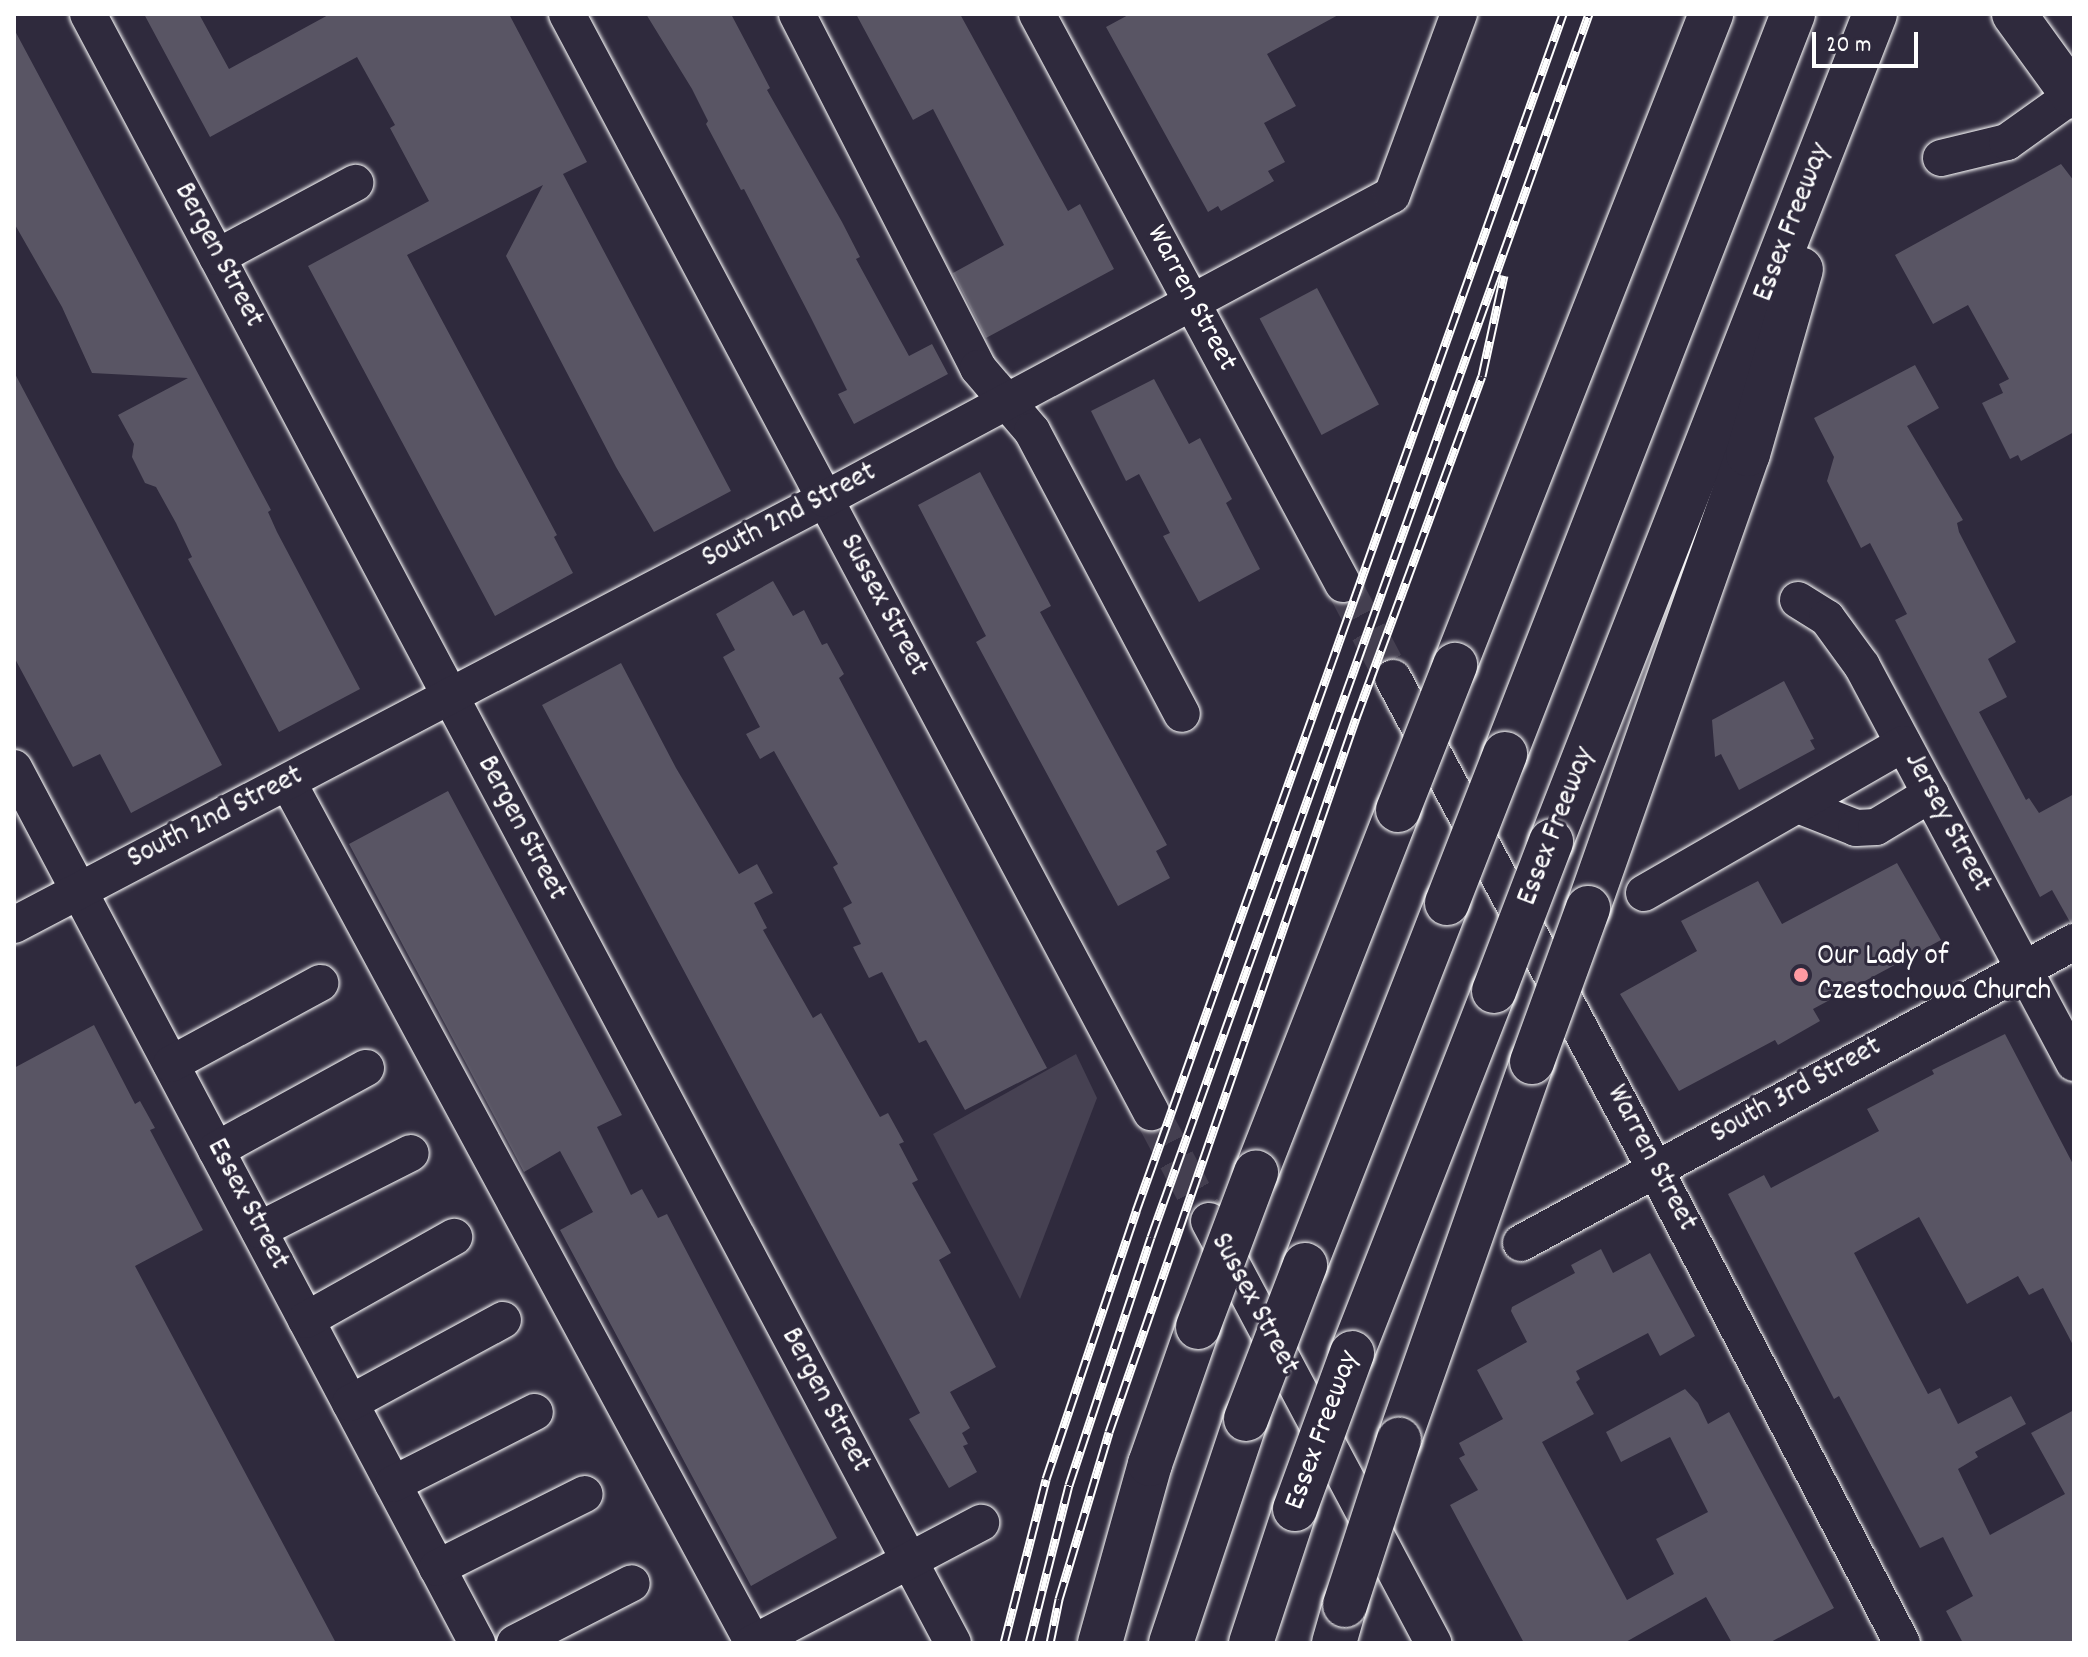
<!DOCTYPE html>
<html>
<head>
<meta charset="utf-8">
<style>
	body { margin:0 }
	#map { position:relative; width:2088px; height:1657px; overflow:hidden; background:#2f2a3d; font-family:Dekko,sans-serif }
	div>[style] { position:absolute }
	.green>* { inset:0; background:#464152 }
	.building>* { inset:0; background:#595564; transform-origin:0 0 }
	.minor-tunnel>* { height:36px; margin-top:-18px; transform-origin:0; background:repeating-linear-gradient(90deg,#443f50 0 36px,transparent 0 54px) }
	.roads { filter:drop-shadow(0 0 2px #fff) drop-shadow(0 0 2px #fff) }
	.minor>* { height:36px; margin:-18px; padding:0 18px; transform-origin:18px; border-radius:18px; background:#2f2a3d }
	.major>* { height:44px; margin:-22px; padding:0 22px; transform-origin:22px; border-radius:22px; background:#2f2a3d }
	.highway>* { height:44px; margin:-22px; padding:0 22px; transform-origin:22px; border-radius:22px; background:#2f2a3d }
	.rail>* { height:9px; margin-top:-4.5px; transform-origin:0; background:repeating-linear-gradient(90deg,#2f2a3d 0 18px,#fff 0 36px); box-sizing:border-box; border-block:2px solid #fff }
	.bridges { filter:drop-shadow(0 0 2px #fff) drop-shadow(0 0 2px #fff) }
	.highway-bridge>* { height:44px; margin:-22px; padding:0 22px; transform-origin:22px; border-radius:22px; background:#2f2a3d }
	.dots>* { width:22px; height:22px; translate:-50% -50%; box-sizing:border-box; border:4px solid #2f2a3d; border-radius:50% }
	span { translate:-50% -50%; white-space:nowrap; text-align:center; line-height:1.15; -webkit-text-stroke:6px #2f2a3d; paint-order:stroke }
	.street-label { font-size:30px; color:#fff }
	.poi-label { font-size:30px; color:#fff }
	.left { translate:0 -50%; text-align:left }
	.frame { position:absolute; inset:0; border:16px solid #fff; pointer-events:none }
	.scale { position:absolute; left:1812px; top:32px; width:106px; height:36px; box-sizing:border-box; border:4px solid #fff; border-top:0; padding-left:10px; font-size:24px; line-height:28px; white-space:nowrap; color:#fff; -webkit-text-stroke:6px #2f2a3d; paint-order:stroke }
</style>
</head>
<body>
<div id="map">
	<div class="green">
		<i style="clip-path:polygon(1076px 1054px,1097px 1098px,1020px 1299px,933px 1134px)"></i>
	</div>
	<div class="building">
		<i style="clip-path:polygon(144px 14px,199px 14px,229px 69px,330px 14px,509px 14px,587px 162px,563px 174px,731px 491px,654px 532px,616px 467px,506px 256px,543px 185px,407px 255px,557px 535px,554px 537px,573px 573px,495px 616px,308px 266px,429px 201px,390px 128px,395px 125px,357px 57px,210px 137px)"></i>
		<i style="clip-path:polygon(646px 14px,731px 14px,770px 88px,767px 90px,842px 222px,860px 257px,856px 259px,909px 356px,932px 344px,948px 374px,854px 424px,838px 394px,847px 390px,810px 316px,744px 189px,741px 190px,706px 124px,708px 121px,692px 89px)"></i>
		<i style="clip-path:polygon(856px 14px,960px 14px,1068px 211px,1080px 204px,1114px 269px,986px 338px,953px 273px,1004px 245px,933px 109px,913px 120px)"></i>
		<i style="clip-path:polygon(1130px 14px,1340px 14px,1267px 54px,1296px 106px,1264px 123px,1285px 162px,1268px 171px,1274px 181px,1221px 211px,1218px 206px,1208px 212px,1106px 27px)"></i>
		<i style="clip-path:polygon(14px 29px,271px 510px,268px 512px,277px 532px,360px 689px,279px 732px,188px 559px,192px 557px,176px 523px,156px 487px,145px 483px,132px 457px,134px 444px,118px 415px,188px 378px,92px 373px,62px 307px,14px 223px)"></i>
		<i style="clip-path:polygon(2061px 164px,2074px 181px,2074px 432px,2021px 461px,2018px 455px,2010px 459px,1982px 403px,2003px 393px,1999px 384px,2009px 379px,1968px 305px,1933px 324px,1895px 255px)"></i>
		<i style="left:1317px;top:288px;width:132px;height:65px;rotate:62deg"></i>
		<i style="clip-path:polygon(1915px 365px,1939px 408px,1907px 426px,1963px 520px,1957px 523px,1959px 532px,2016px 642px,1988px 659px,2007px 697px,1979px 712px,2026px 800px,2029px 798px,2039px 813px,2074px 794px,2074px 921px,2070px 922px,2052px 890px,2040px 897px,1895px 620px,1907px 614px,1870px 543px,1861px 548px,1827px 481px,1834px 457px,1814px 418px)"></i>
		<i style="clip-path:polygon(14px 372px,222px 765px,131px 813px,100px 754px,73px 767px,14px 657px)"></i>
		<i style="clip-path:polygon(1154px 379px,1189px 444px,1200px 438px,1232px 499px,1226px 503px,1260px 569px,1199px 602px,1163px 536px,1170px 533px,1139px 474px,1126px 481px,1091px 411px)"></i>
		<i style="clip-path:polygon(980px 472px,1051px 606px,1040px 612px,1167px 845px,1156px 851px,1170px 878px,1118px 906px,976px 642px,986px 636px,918px 505px)"></i>
		<i style="clip-path:polygon(773px 581px,793px 616px,804px 610px,822px 645px,827px 643px,844px 674px,839px 678px,1047px 1068px,965px 1110px,926px 1040px,919px 1043px,882px 972px,869px 978px,853px 947px,861px 944px,843px 908px,852px 903px,833px 867px,838px 864px,774px 751px,760px 759px,746px 734px,760px 727px,723px 657px,735px 650px,716px 614px)"></i>
		<i style="clip-path:polygon(621px 663px,676px 768px,739px 874px,757px 864px,773px 893px,754px 903px,767px 928px,763px 930px,813px 1018px,821px 1013px,880px 1117px,888px 1113px,904px 1142px,899px 1144px,918px 1180px,912px 1183px,951px 1253px,939px 1260px,996px 1367px,950px 1392px,970px 1428px,962px 1433px,968px 1444px,963px 1446px,977px 1472px,949px 1488px,909px 1419px,920px 1413px,542px 705px)"></i>
		<i style="clip-path:polygon(1784px 681px,1814px 739px,1810px 740px,1815px 749px,1739px 790px,1721px 754px,1715px 757px,1712px 720px)"></i>
		<i style="clip-path:polygon(448px 791px,622px 1115px,597px 1127px,631px 1195px,642px 1189px,658px 1218px,667px 1214px,837px 1538px,751px 1586px,560px 1230px,593px 1212px,560px 1151px,524px 1172px,349px 844px)"></i>
		<i style="clip-path:polygon(1897px 863px,1941px 940px,1813px 1009px,1820px 1021px,1778px 1045px,1775px 1040px,1679px 1091px,1620px 994px,1697px 951px,1681px 921px,1758px 881px,1782px 924px)"></i>
		<i style="clip-path:polygon(94px 1025px,135px 1104px,140px 1101px,155px 1128px,150px 1130px,203px 1230px,135px 1266px,336px 1643px,14px 1643px,14px 1068px)"></i>
		<i style="clip-path:polygon(2005px 1034px,2074px 1166px,2074px 1347px,2043px 1288px,2029px 1295px,2018px 1276px,1967px 1304px,1919px 1217px,1854px 1253px,1928px 1394px,1940px 1388px,1958px 1424px,2011px 1396px,2026px 1424px,1975px 1452px,1978px 1457px,1958px 1469px,1990px 1535px,2065px 1494px,2031px 1433px,2074px 1410px,2074px 1643px,1963px 1643px,1946px 1611px,1973px 1596px,1943px 1537px,1920px 1548px,1839px 1396px,1834px 1399px,1728px 1194px,1764px 1175px,1771px 1188px,1879px 1131px,1867px 1109px,1934px 1074px,1932px 1070px)"></i>
		<i style="clip-path:polygon(1601px 1249px,1613px 1273px,1650px 1253px,1695px 1336px,1660px 1356px,1648px 1333px,1576px 1371px,1580px 1379px,1576px 1382px,1594px 1414px,1542px 1442px,1627px 1600px,1674px 1574px,1656px 1539px,1708px 1512px,1670px 1437px,1621px 1462px,1606px 1432px,1685px 1389px,1698px 1403px,1708px 1424px,1729px 1412px,1834px 1608px,1769px 1643px,1732px 1643px,1706px 1597px,1624px 1643px,1524px 1643px,1450px 1505px,1478px 1490px,1459px 1458px,1465px 1455px,1459px 1443px,1503px 1419px,1477px 1370px,1527px 1342px,1511px 1311px,1512px 1307px,1575px 1273px,1571px 1265px)"></i>
	</div>
	<div class="minor-tunnel">
		<i style="left:1343px;top:584px;width:106px;rotate:62deg"></i>
		<i style="left:1151px;top:1112px;width:123px;rotate:62deg"></i>
	</div>
	<div class="roads">
		<div class="minor">
			<i style="left:88px;top:14px;width:1844px;rotate:62.03deg"></i>
			<i style="left:567px;top:14px;width:1244px;rotate:61.99deg"></i>
			<i style="left:797px;top:14px;width:398px;rotate:62.9deg"></i>
			<i style="left:978px;top:368px;width:83px;rotate:49.4deg"></i>
			<i style="left:1032px;top:431px;width:320px;rotate:62.1deg"></i>
			<i style="left:1037px;top:14px;width:647px;rotate:61.77deg"></i>
			<i style="left:1941px;top:158px;width:68px;rotate:-13.6deg"></i>
			<i style="left:2007px;top:142px;width:81px;rotate:-35.5deg"></i>
			<i style="left:217px;top:257px;width:157px;rotate:-28.2deg"></i>
			<i style="left:1798px;top:600px;width:34px;rotate:32deg"></i>
			<i style="left:1827px;top:618px;width:59px;rotate:53.9deg"></i>
			<i style="left:1862px;top:666px;width:450px;rotate:61.9deg"></i>
			<i style="left:1393px;top:678px;width:557px;rotate:61.92deg"></i>
			<i style="left:1655px;top:1169px;width:534px;rotate:62.48deg"></i>
			<i style="left:14px;top:768px;width:990px;rotate:62.11deg"></i>
			<i style="left:288px;top:782px;width:979px;rotate:61.63deg"></i>
			<i style="left:1798px;top:805px;width:62px;rotate:21.6deg"></i>
			<i style="left:1856px;top:828px;width:20px;rotate:-3deg"></i>
			<i style="left:1876px;top:827px;width:64px;rotate:-31deg"></i>
			<i style="left:1644px;top:893px;width:299px;rotate:-29.9deg"></i>
			<i style="left:14px;top:925px;width:916px;rotate:-27.71deg"></i>
			<i style="left:825px;top:499px;width:643px;rotate:-28.2deg"></i>
			<i style="left:1392px;top:195px;width:193px;rotate:-69.7deg"></i>
			<i style="left:171px;top:1064px;width:170px;rotate:-28.5deg"></i>
			<i style="left:216px;top:1150px;width:171px;rotate:-28.7deg"></i>
			<i style="left:1209px;top:1221px;width:478px;rotate:62deg"></i>
			<i style="left:259px;top:1230px;width:170px;rotate:-26.9deg"></i>
			<i style="left:1521px;top:1243px;width:630px;rotate:-28.56deg"></i>
			<i style="left:306px;top:1320px;width:170px;rotate:-29.3deg"></i>
			<i style="left:350px;top:1403px;width:174px;rotate:-28.5deg"></i>
			<i style="left:393px;top:1484px;width:159px;rotate:-26.9deg"></i>
			<i style="left:437px;top:1568px;width:165px;rotate:-26.6deg"></i>
			<i style="left:515px;top:1643px;width:131px;rotate:-27.1deg"></i>
			<i style="left:753px;top:1643px;width:258px;rotate:-27.8deg"></i>
		</div>
		<div class="major">
			<i style="left:2014px;top:14px;width:102px;rotate:54.1deg"></i>
		</div>
		<div class="highway">
			<i style="left:1455px;top:665px;width:700px;rotate:-68.53deg"></i>
			<i style="left:1505px;top:754px;width:794px;rotate:-68.73deg"></i>
			<i style="left:1551px;top:842px;width:889px;rotate:-68.63deg"></i>
			<i style="left:1588px;top:908px;width:481px;rotate:-70.6deg"></i>
			<i style="left:1748px;top:454px;width:192px;rotate:-74deg"></i>
			<i style="left:1256px;top:1173px;width:390px;rotate:-68.6deg"></i>
			<i style="left:1305px;top:1265px;width:389px;rotate:-68.6deg"></i>
			<i style="left:1352px;top:1353px;width:389px;rotate:-68.6deg"></i>
			<i style="left:1399px;top:1440px;width:401px;rotate:-70.6deg"></i>
			<i style="left:1100px;top:1643px;width:186px;rotate:-74.4deg"></i>
			<i style="left:1150px;top:1464px;width:145px;rotate:-70.7deg"></i>
			<i style="left:1171px;top:1643px;width:236px;rotate:-71.5deg"></i>
			<i style="left:1251px;top:1643px;width:141px;rotate:-71.8deg"></i>
			<i style="left:1334px;top:1643px;width:40px;rotate:-74deg"></i>
		</div>
	</div>
	<div class="rail">
		<i style="left:1004px;top:1643px;width:169px;rotate:-75.6deg"></i>
		<i style="left:1046px;top:1479px;width:283px;rotate:-71.4deg"></i>
		<i style="left:1136px;top:1211px;width:1271px;rotate:-70.37deg"></i>
		<i style="left:1029px;top:1643px;width:163px;rotate:-75.8deg"></i>
		<i style="left:1069px;top:1485px;width:261px;rotate:-71.7deg"></i>
		<i style="left:1151px;top:1237px;width:1299px;rotate:-70.3deg"></i>
		<i style="left:1050px;top:1643px;width:45px;rotate:-78.4deg"></i>
		<i style="left:1059px;top:1599px;width:174px;rotate:-73.3deg"></i>
		<i style="left:1109px;top:1432px;width:756px;rotate:-70.92deg"></i>
		<i style="left:1356px;top:718px;width:364px;rotate:-69.8deg"></i>
		<i style="left:1482px;top:376px;width:103px;rotate:-77.7deg"></i>
	</div>
	<div class="bridges">
		<div class="highway-bridge">
			<i style="left:1398px;top:810px;width:156px;rotate:-68.5deg"></i>
			<i style="left:1447px;top:903px;width:160px;rotate:-68.7deg"></i>
			<i style="left:1494px;top:991px;width:160px;rotate:-69.1deg"></i>
			<i style="left:1532px;top:1062px;width:164px;rotate:-70deg"></i>
			<i style="left:1198px;top:1327px;width:165px;rotate:-69.4deg"></i>
			<i style="left:1246px;top:1419px;width:165px;rotate:-69deg"></i>
			<i style="left:1295px;top:1509px;width:166px;rotate:-69.9deg"></i>
			<i style="left:1345px;top:1605px;width:174px;rotate:-71.9deg"></i>
		</div>
	</div>
	<div class="dots">
		<i style="left:1801px;top:975px;background:#ff9aa2"></i>
	</div>
	<div class="street-label">
		<span style="left:1794px;top:223px;rotate:-69deg">Essex Freeway</span>
		<span style="left:217px;top:256px;rotate:62deg">Bergen Street</span>
		<span style="left:1190px;top:299px;rotate:62deg">Warren Street</span>
		<span style="left:790px;top:517px;rotate:-28deg">South 2nd Street</span>
		<span style="left:882px;top:606px;rotate:62deg">Sussex Street</span>
		<span style="left:216px;top:819px;rotate:-27deg">South 2nd Street</span>
		<span style="left:1946px;top:823px;rotate:62deg">Jersey Street</span>
		<span style="left:1558px;top:827px;rotate:-69deg">Essex Freeway</span>
		<span style="left:520px;top:829px;rotate:62deg">Bergen Street</span>
		<span style="left:1797px;top:1092px;rotate:-29deg">South 3rd Street</span>
		<span style="left:1650px;top:1159px;rotate:62deg">Warren Street</span>
		<span style="left:246px;top:1205px;rotate:62deg">Essex Street</span>
		<span style="left:1253px;top:1305px;rotate:62deg">Sussex Street</span>
		<span style="left:824px;top:1401px;rotate:62deg">Bergen Street</span>
		<span style="left:1324px;top:1431px;rotate:-70deg">Essex Freeway</span>
	</div>
	<div class="poi-label">
		<span class="left" style="left:1817px;top:975px">Our Lady of<br>Czestochowa Church</span>
	</div>
	<div class="frame"></div>
	<div class="scale">20 m</div>
</div>
</body>
</html>
